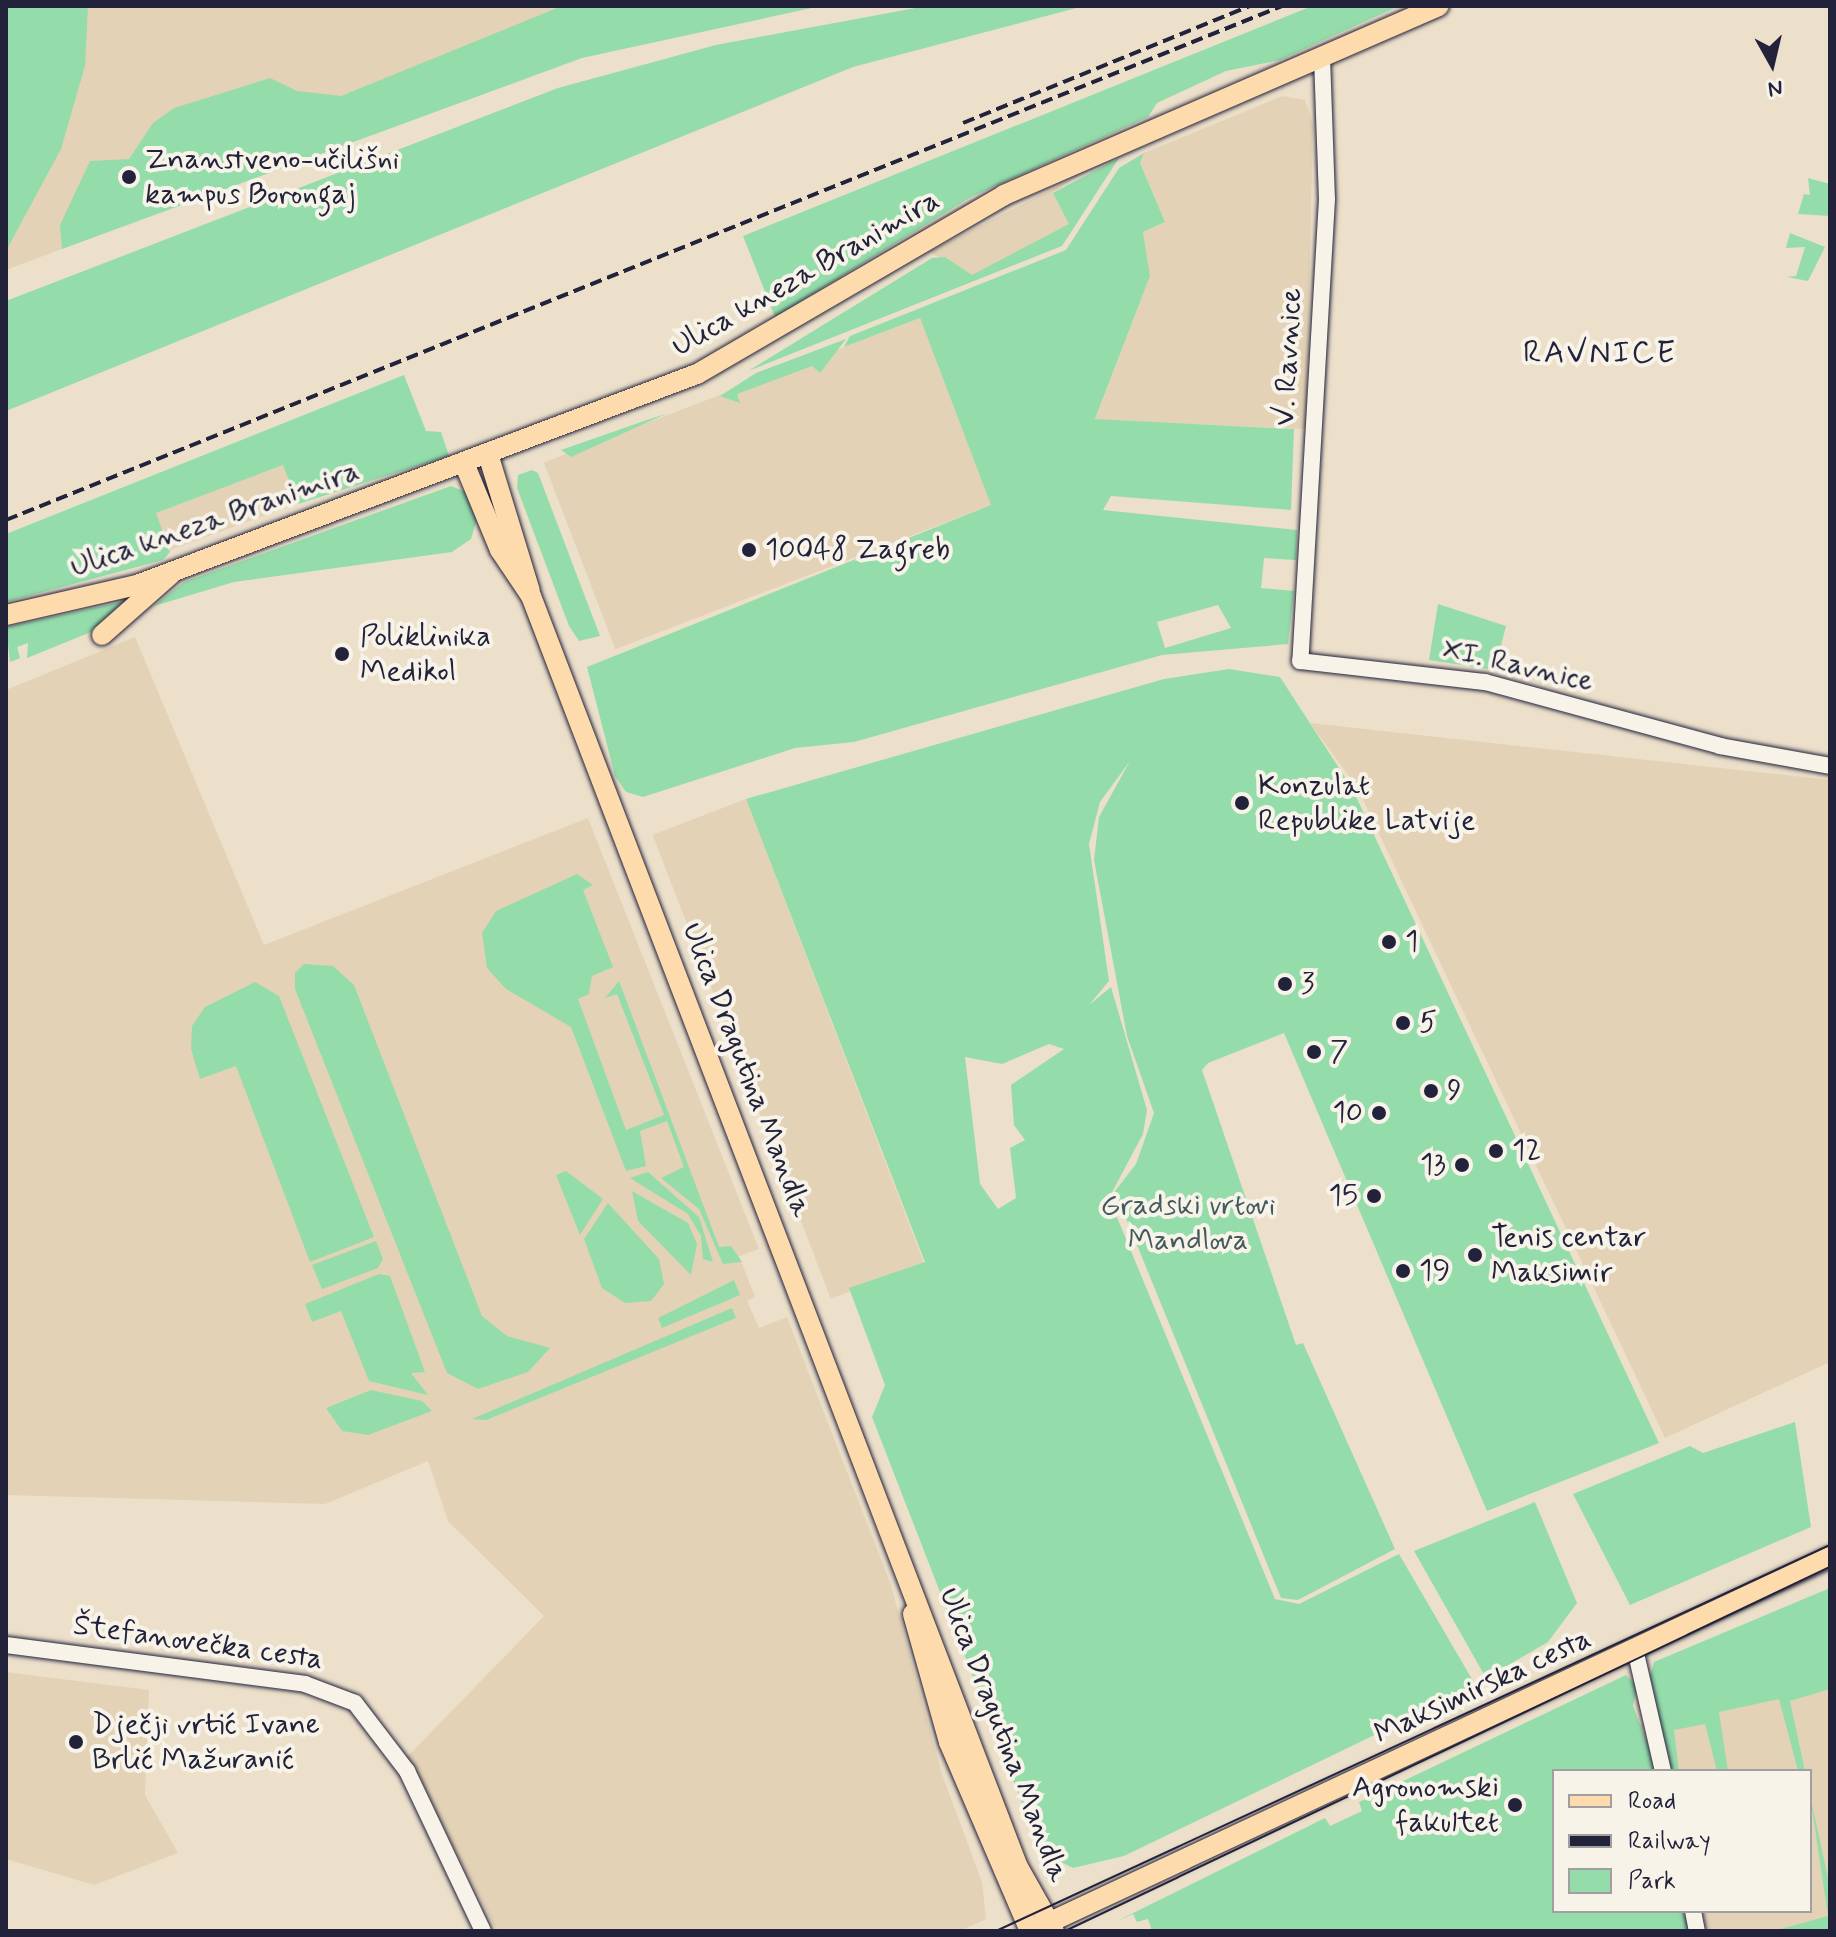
<!DOCTYPE html>
<html>
<head>
<meta charset="utf-8">
<style>
	body { margin:0 }
	#map { position:relative; width:1836px; height:1937px; overflow:hidden; background:#ece0cb; font-family:Mynerve,sans-serif }
	div>[style] { position:absolute }
	.built>* { inset:0; background:#e4d2b6; transform-origin:0 0 }
	.green>* { inset:0; background:#95dcab }
	.roads { filter:drop-shadow(0 0 2px #22223b) drop-shadow(0 0 2px #22223b) }
	.minor>* { height:16px; margin:-8px; padding:0 8px; transform-origin:8px; border-radius:8px; background:#f7f3e8 }
	.major>* { height:20px; margin:-10px; padding:0 10px; transform-origin:10px; border-radius:10px; background:#fedbac }
	.tram>* { height:2px; margin:-1px; padding:0 1px; transform-origin:1px; border-radius:1px; background:#22223b }
	.rail>* { height:4px; margin-top:-2px; transform-origin:0; background:repeating-linear-gradient(90deg,#22223b 0 12px,transparent 0 18px) }
	.dots>* { width:22px; height:22px; translate:-50% -50%; box-sizing:border-box; border:4px solid #f7f3e8; border-radius:50% }
	span { translate:-50% -50%; white-space:nowrap; text-align:center; line-height:1.15; -webkit-text-stroke:8px #f7f3e8; paint-order:stroke }
	.poi-label { font-size:30px; color:#22223b }
	.left { translate:0 -50%; text-align:left }
	.right { translate:-100% -50%; text-align:right }
	.street-label { font-size:30px; color:#22223b }
	.park-label { font-size:30px; color:#445a5d }
	.neighbourhood-label { font-size:32px; color:#22223b; letter-spacing:2px }
	.frame { position:absolute; inset:0; border:8px solid #22223b; pointer-events:none }
	.legend { position:absolute; left:1552px; top:1769px; width:260px; height:144px; box-sizing:border-box; background:#f7f3e8; border:2px solid #a29fa3; margin:0; padding:10px 14px; list-style:none; font-size:24px; color:#22223b }
	.legend li { display:flex; align-items:center; gap:16px; height:40px }
	.legend b { width:40px; border:2px solid #a29fa3 }
	.north { position:absolute; left:1732px; top:24px; width:80px; height:80px; -webkit-text-stroke:6px #f7f3e8; paint-order:stroke; rotate:172deg; font-size:22px; font-weight:700; line-height:32px; text-align:center; color:#22223b }
	.north::after { content:''; display:block; margin:auto; width:28px; height:36px; background:#22223b; clip-path:polygon(50% 0,100% 100%,50% 72%,0 100%) }
</style>
</head>
<body>
<div id="map">
	<div class="built">
		<i style="clip-path:polygon(6px 6px,705px 6px,6px 270px)"></i>
		<i style="clip-path:polygon(1282px 96px,1305px 100px,1313px 124px,1306px 429px,1095px 420px,1150px 276px,1143px 232px,1165px 222px,1140px 163px,1144px 153px)"></i>
		<i style="clip-path:polygon(1074px 178px,1053px 193px,1070px 224px,972px 276px,929px 252px)"></i>
		<i style="left:920px;top:318px;width:200px;height:403px;rotate:69deg"></i>
		<i style="left:284px;top:465px;width:41px;height:138px;rotate:70deg"></i>
		<i style="clip-path:polygon(135px 637px,264px 945px,588px 818px,759px 1249px,739px 1256px,755px 1297px,747px 1301px,759px 1328px,787px 1317px,891px 1585px,942px 1774px,982px 1882px,986px 1919px,960px 1931px,497px 1931px,407px 1757px,544px 1616px,448px 1521px,428px 1461px,325px 1504px,6px 1495px,6px 690px)"></i>
		<i style="clip-path:polygon(1310px 723px,1830px 780px,1830px 1362px,1665px 1438px,1357px 787px)"></i>
		<i style="left:746px;top:799px;width:497px;height:100px;rotate:69deg"></i>
		<i style="clip-path:polygon(6px 1672px,149px 1690px,145px 1795px,178px 1853px,94px 1885px,6px 1859px)"></i>
		<i style="clip-path:polygon(evenodd,1830px 1679px,1830px 1931px,1197px 1931px,1661px 1715px,1830px 1679px,1554px 1771px,1810px 1771px,1810px 1911px,1554px 1911px,1554px 1771px)"></i>
	</div>
	<div class="green">
		<i style="clip-path:polygon(6px 6px,88px 6px,85px 66px,61px 149px,6px 251px)"></i>
		<i style="clip-path:polygon(562px 6px,821px 6px,582px 58px,62px 249px,60px 225px,90px 161px,129px 159px,153px 123px,174px 108px,270px 78px,297px 91px,341px 96px)"></i>
		<i style="clip-path:polygon(926px 6px,1084px 6px,853px 67px,6px 411px,6px 301px,558px 88px,716px 45px)"></i>
		<i style="clip-path:polygon(1312px 6px,1399px 6px,1280px 60px,1226px 71px,1157px 103px,1148px 117px,971px 197px,775px 317px,743px 236px)"></i>
		<i style="clip-path:polygon(evenodd,1144px 153px,1140px 163px,1165px 222px,1143px 232px,1150px 276px,1095px 419px,1294px 429px,1291px 510px,1111px 496px,1103px 510px,1297px 530px,1296px 560px,1264px 558px,1261px 588px,1294px 591px,1288px 644px,1162px 655px,854px 742px,795px 748px,643px 797px,626px 792px,615px 776px,587px 667px,991px 505px,920px 318px,844px 347px,850px 336px,1066px 250px,1119px 168px,1144px 153px,1218px 605px,1231px 628px,1165px 648px,1157px 622px,1218px 605px)"></i>
		<i style="clip-path:polygon(1119px 158px,1062px 246px,748px 371px,932px 258px,945px 257px,972px 275px,1069px 224px,1053px 193px)"></i>
		<i style="clip-path:polygon(1808px 178px,1830px 184px,1830px 216px,1798px 214px,1804px 194px,1810px 195px)"></i>
		<i style="clip-path:polygon(1790px 233px,1825px 247px,1808px 281px,1787px 277px,1796px 276px,1805px 247px,1786px 248px)"></i>
		<i style="clip-path:polygon(846px 339px,820px 373px,812px 366px,737px 394px,740px 403px,720px 396px,756px 373px)"></i>
		<i style="clip-path:polygon(404px 375px,426px 431px,441px 432px,449px 456px,298px 504px,283px 465px,156px 513px,170px 552px,163px 560px,6px 602px,6px 534px)"></i>
		<i style="clip-path:polygon(668px 413px,571px 457px,561px 450px,644px 421px)"></i>
		<i style="clip-path:polygon(532px 470px,538px 473px,600px 636px,579px 641px,569px 626px,517px 488px,518px 475px)"></i>
		<i style="clip-path:polygon(451px 486px,468px 493px,479px 512px,471px 539px,452px 552px,234px 582px,154px 606px,184px 582px)"></i>
		<i style="clip-path:polygon(130px 600px,96px 630px,27px 658px,28px 643px,17px 647px,20px 658px,10px 662px,6px 627px)"></i>
		<i style="clip-path:polygon(1438px 604px,1506px 626px,1495px 670px,1429px 660px)"></i>
		<i style="clip-path:polygon(evenodd,1229px 669px,1280px 677px,1352px 788px,1659px 1443px,1487px 1511px,1284px 1033px,1208px 1063px,1202px 1070px,1296px 1345px,1303px 1343px,1395px 1549px,1298px 1600px,1281px 1598px,1115px 1191px,1136px 1164px,1154px 1113px,1127px 1036px,1094px 860px,1099px 817px,1130px 761px,1100px 802px,1089px 844px,1109px 981px,1089px 1005px,1111px 987px,1147px 1110px,1143px 1134px,1109px 1198px,1275px 1599px,1299px 1604px,1399px 1554px,1476px 1686px,1124px 1856px,1073px 1868px,1047px 1855px,1027px 1816px,872px 1417px,885px 1385px,849px 1288px,925px 1262px,746px 799px,1164px 679px,1229px 669px,1049px 1044px,1064px 1049px,1011px 1085px,1014px 1125px,1025px 1140px,1010px 1148px,1016px 1198px,998px 1209px,980px 1184px,965px 1057px,1002px 1064px,1049px 1044px)"></i>
		<i style="clip-path:polygon(577px 874px,593px 885px,583px 890px,613px 967px,592px 976px,589px 994px,578px 999px,626px 1130px,664px 1115px,617px 994px,605px 998px,619px 981px,719px 1247px,731px 1246px,742px 1262px,723px 1264px,699px 1209px,661px 1178px,684px 1167px,667px 1121px,640px 1131px,646px 1166px,626px 1171px,571px 1027px,506px 989px,487px 968px,482px 933px,496px 911px)"></i>
		<i style="clip-path:polygon(304px 964px,333px 966px,354px 985px,482px 1316px,507px 1336px,550px 1348px,528px 1372px,478px 1389px,447px 1373px,295px 989px,295px 973px)"></i>
		<i style="clip-path:polygon(255px 982px,279px 996px,374px 1237px,310px 1262px,236px 1066px,200px 1079px,191px 1049px,192px 1026px,205px 1007px)"></i>
		<i style="clip-path:polygon(566px 1171px,603px 1199px,580px 1235px,556px 1175px)"></i>
		<i style="clip-path:polygon(648px 1172px,699px 1217px,713px 1262px,703px 1259px,701px 1236px,688px 1214px,630px 1178px)"></i>
		<i style="clip-path:polygon(632px 1191px,688px 1223px,697px 1244px,691px 1275px,638px 1221px)"></i>
		<i style="clip-path:polygon(608px 1203px,659px 1259px,664px 1284px,651px 1301px,625px 1303px,602px 1288px,584px 1239px)"></i>
		<i style="clip-path:polygon(376px 1241px,383px 1259px,378px 1268px,322px 1289px,312px 1265px)"></i>
		<i style="clip-path:polygon(379px 1274px,390px 1276px,425px 1372px,411px 1373px,428px 1395px,369px 1381px,341px 1311px,312px 1322px,305px 1304px)"></i>
		<i style="clip-path:polygon(734px 1280px,740px 1295px,662px 1328px,658px 1318px)"></i>
		<i style="clip-path:polygon(732px 1308px,736px 1318px,486px 1420px,472px 1419px)"></i>
		<i style="clip-path:polygon(371px 1390px,422px 1401px,432px 1411px,368px 1435px,342px 1431px,326px 1408px)"></i>
		<i style="clip-path:polygon(1795px 1422px,1811px 1527px,1630px 1605px,1573px 1494px,1690px 1446px,1703px 1453px)"></i>
		<i style="clip-path:polygon(1535px 1502px,1577px 1603px,1548px 1642px,1486px 1678px,1414px 1551px)"></i>
		<i style="clip-path:polygon(1830px 1588px,1830px 1689px,1790px 1701px,1805px 1771px,1798px 1771px,1779px 1699px,1719px 1712px,1728px 1771px,1717px 1771px,1705px 1724px,1674px 1730px,1679px 1771px,1670px 1771px,1650px 1676px,1654px 1662px)"></i>
		<i style="clip-path:polygon(1626px 1675px,1637px 1686px,1633px 1706px,1658px 1771px,1554px 1771px,1554px 1911px,1688px 1911px,1692px 1931px,1152px 1931px,1148px 1919px,1137px 1922px,1133px 1914px,1115px 1922px,1325px 1818px,1330px 1826px,1362px 1811px,1359px 1802px)"></i>
		<i style="clip-path:polygon(1810px 1795px,1830px 1887px,1830px 1931px,1773px 1931px,1828px 1916px)"></i>
	</div>
	<div class="roads">
		<div class="minor">
			<i style="left:1322px;top:57px;width:142px;rotate:88deg"></i>
			<i style="left:1327px;top:199px;width:463px;rotate:93.3deg"></i>
			<i style="left:1300px;top:661px;width:186px;rotate:6.5deg"></i>
			<i style="left:1485px;top:682px;width:244px;rotate:15.2deg"></i>
			<i style="left:1720px;top:746px;width:112px;rotate:10.3deg"></i>
			<i style="left:6px;top:1645px;width:302px;rotate:7.4deg"></i>
			<i style="left:305px;top:1684px;width:53px;rotate:20.8deg"></i>
			<i style="left:355px;top:1703px;width:86px;rotate:52.6deg"></i>
			<i style="left:407px;top:1771px;width:177px;rotate:64.6deg"></i>
			<i style="left:1635px;top:1649px;width:125px;rotate:77.1deg"></i>
			<i style="left:1693px;top:1911px;width:20px;rotate:79deg"></i>
		</div>
		<div class="major">
			<i style="left:488px;top:454px;width:143px;rotate:73deg"></i>
			<i style="left:464px;top:463px;width:94px;rotate:67.5deg"></i>
			<i style="left:500px;top:550px;width:55px;rotate:56deg"></i>
			<i style="left:531px;top:596px;width:1361px;rotate:69.04deg"></i>
			<i style="left:1018px;top:1867px;width:73px;rotate:60.6deg"></i>
			<i style="left:6px;top:615px;width:134px;rotate:-12.9deg"></i>
			<i style="left:137px;top:585px;width:598px;rotate:-20.65deg"></i>
			<i style="left:697px;top:374px;width:355px;rotate:-30.2deg"></i>
			<i style="left:1004px;top:195px;width:474px;rotate:-23.5deg"></i>
			<i style="left:102px;top:635px;width:92px;rotate:-41.5deg"></i>
			<i style="left:913px;top:1614px;width:133px;rotate:74.3deg"></i>
			<i style="left:949px;top:1742px;width:206px;rotate:66.8deg"></i>
			<i style="left:1031px;top:1931px;width:882px;rotate:-25.08deg"></i>
		</div>
	</div>
	<div class="tram">
		<i style="left:996px;top:1931px;width:919px;rotate:-24.84deg"></i>
		<i style="left:1065px;top:1931px;width:847px;rotate:-25.45deg"></i>
	</div>
	<div class="rail">
		<i style="left:963px;top:123px;width:310px;rotate:-22.2deg"></i>
		<i style="left:6px;top:520px;width:1376px;rotate:-21.94deg"></i>
	</div>
	<div class="dots">
		<i style="left:129px;top:177px;background:#22223b"></i>
		<i style="left:749px;top:550px;background:#22223b"></i>
		<i style="left:342px;top:654px;background:#22223b"></i>
		<i style="left:1242px;top:803px;background:#22223b"></i>
		<i style="left:1389px;top:942px;background:#22223b"></i>
		<i style="left:1285px;top:984px;background:#22223b"></i>
		<i style="left:1403px;top:1023px;background:#22223b"></i>
		<i style="left:1314px;top:1052px;background:#22223b"></i>
		<i style="left:1431px;top:1091px;background:#22223b"></i>
		<i style="left:1379px;top:1113px;background:#22223b"></i>
		<i style="left:1496px;top:1151px;background:#22223b"></i>
		<i style="left:1462px;top:1165px;background:#22223b"></i>
		<i style="left:1374px;top:1196px;background:#22223b"></i>
		<i style="left:1475px;top:1255px;background:#22223b"></i>
		<i style="left:1403px;top:1271px;background:#22223b"></i>
		<i style="left:76px;top:1742px;background:#22223b"></i>
		<i style="left:1515px;top:1805px;background:#22223b"></i>
	</div>
	<div class="poi-label">
		<span class="left" style="left:145px;top:177px">Znanstveno-učilišni<br>kampus Borongaj</span>
		<span class="left" style="left:765px;top:550px">10048 Zagreb</span>
		<span class="left" style="left:360px;top:654px">Poliklinika<br>Medikol</span>
		<span class="left" style="left:1258px;top:803px">Konzulat<br>Republike Latvije</span>
		<span class="left" style="left:1405px;top:942px">1</span>
		<span class="left" style="left:1301px;top:984px">3</span>
		<span class="left" style="left:1419px;top:1023px">5</span>
		<span class="left" style="left:1330px;top:1052px">7</span>
		<span class="left" style="left:1447px;top:1091px">9</span>
		<span class="right" style="left:1363px;top:1113px">10</span>
		<span class="left" style="left:1512px;top:1151px">12</span>
		<span class="right" style="left:1446px;top:1165px">13</span>
		<span class="right" style="left:1358px;top:1196px">15</span>
		<span class="left" style="left:1491px;top:1255px">Tenis centar<br>Maksimir</span>
		<span class="left" style="left:1419px;top:1271px">19</span>
		<span class="left" style="left:92px;top:1742px">Dječji vrtić Ivane<br>Brlić Mažuranić</span>
		<span class="right" style="left:1499px;top:1805px">Agronomski<br>fakultet</span>
	</div>
	<div class="street-label">
		<span style="left:806px;top:274px;rotate:-30deg">Ulica kneza Branimira</span>
		<span style="left:1289px;top:357px;rotate:-87deg">V. Ravnice</span>
		<span style="left:215px;top:520px;rotate:-19deg">Ulica kneza Branimira</span>
		<span style="left:1518px;top:666px;rotate:13deg">XI. Ravnice</span>
		<span style="left:746px;top:1070px;rotate:69deg">Ulica Dragutina Mandla</span>
		<span style="left:198px;top:1643px;rotate:8deg">Štefanovečka cesta</span>
		<span style="left:1483px;top:1687px;rotate:-25deg">Maksimirska cesta</span>
		<span style="left:1003px;top:1735px;rotate:69deg">Ulica Dragutina Mandla</span>
	</div>
	<div class="park-label">
		<span style="left:1188px;top:1223px">Gradski vrtovi<br>Mandlova</span>
	</div>
	<div class="neighbourhood-label">
		<span style="left:1600px;top:353px">RAVNICE</span>
	</div>
	<div class="frame"></div>
	<ul class="legend">
	<li><b style="height:10px;background:#fedbac"></b>Road</li>
	<li><b style="height:10px;background:#22223b"></b>Railway</li>
	<li><b style="height:22px;background:#95dcab"></b>Park</li>
	</ul>
	<div class="north">N</div>
</div>
</body>
</html>
